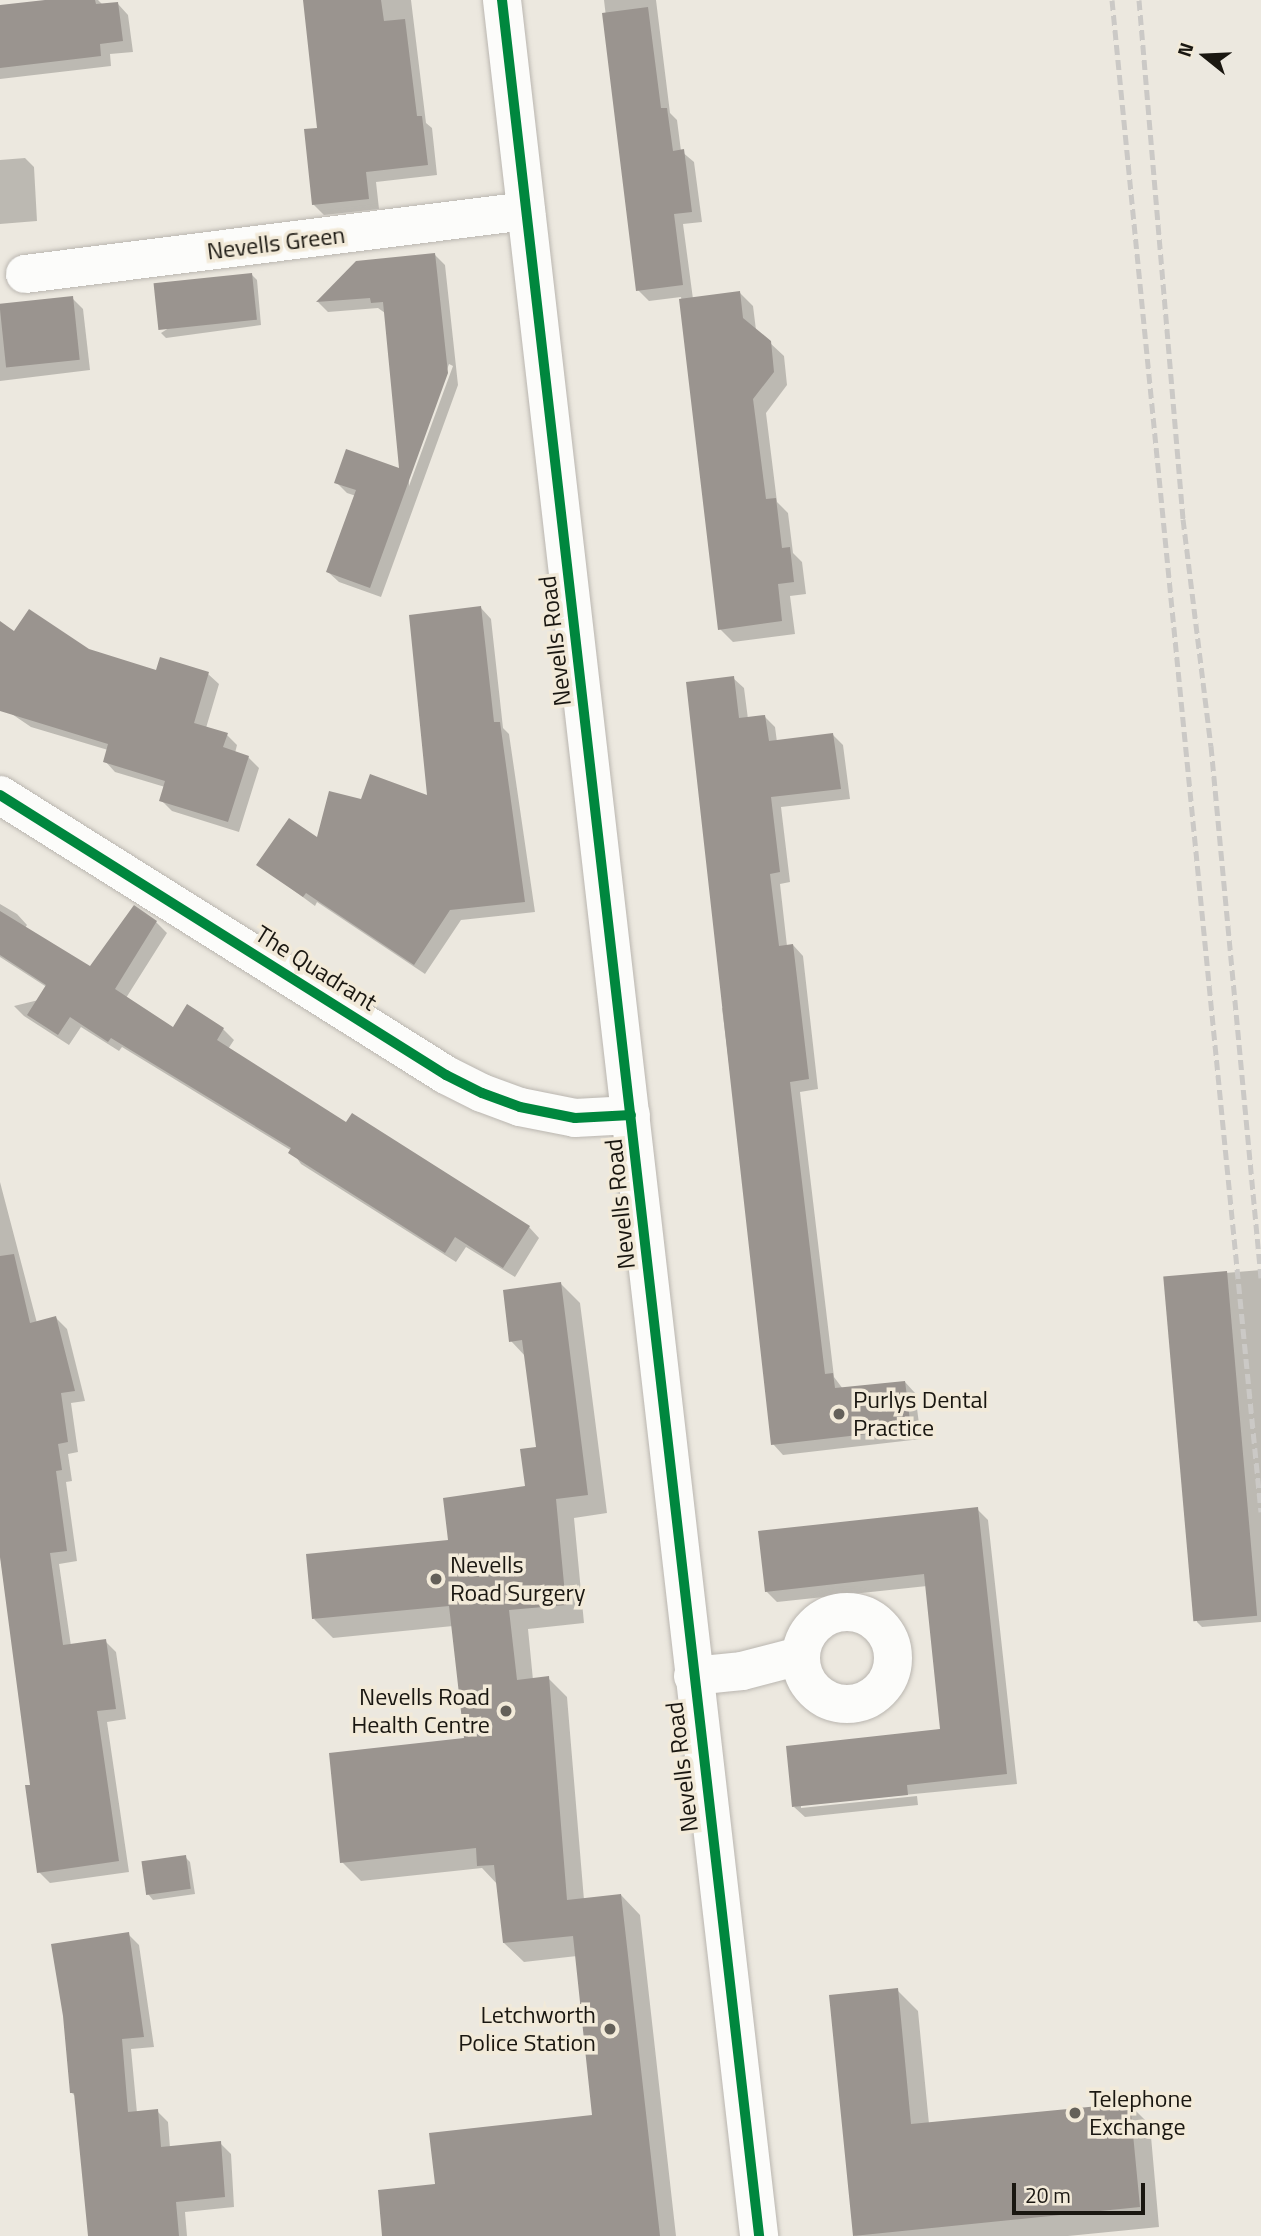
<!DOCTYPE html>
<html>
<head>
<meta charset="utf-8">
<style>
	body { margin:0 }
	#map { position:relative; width:1261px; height:2236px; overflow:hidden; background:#ece8df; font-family:"Titillium Web",sans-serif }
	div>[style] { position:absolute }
	.shadow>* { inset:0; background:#0003 }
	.building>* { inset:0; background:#9a948f; transform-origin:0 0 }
	.roads { filter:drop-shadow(0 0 2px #bab6b0) drop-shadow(0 0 2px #bab6b0) }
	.minor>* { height:38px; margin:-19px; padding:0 19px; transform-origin:19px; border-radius:19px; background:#fcfcfa }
	.minor>.ring { margin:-19px; padding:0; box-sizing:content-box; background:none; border:38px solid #fcfcfa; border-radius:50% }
	.rail>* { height:5px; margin-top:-2.5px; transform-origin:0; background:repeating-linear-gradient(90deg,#cbc9c6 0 10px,transparent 0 15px) }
	.cycleway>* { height:10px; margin:-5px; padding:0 5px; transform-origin:5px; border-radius:5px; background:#00873e }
	.dots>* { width:19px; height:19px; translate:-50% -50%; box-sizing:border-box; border:4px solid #f2ead9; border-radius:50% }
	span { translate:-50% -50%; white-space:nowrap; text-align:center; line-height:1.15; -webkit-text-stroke:7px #f2ead9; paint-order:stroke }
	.street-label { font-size:24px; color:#1a1711 }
	.poi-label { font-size:24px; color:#1a1711 }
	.left { translate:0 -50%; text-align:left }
	.right { translate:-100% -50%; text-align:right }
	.north { position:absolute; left:1170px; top:21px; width:70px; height:70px; -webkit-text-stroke:5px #f2ead9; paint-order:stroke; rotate:288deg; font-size:19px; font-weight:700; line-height:28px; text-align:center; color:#1a1711 }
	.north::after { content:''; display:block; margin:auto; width:24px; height:32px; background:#1a1711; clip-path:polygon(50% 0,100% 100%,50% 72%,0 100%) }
	.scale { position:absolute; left:1012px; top:2183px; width:133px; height:32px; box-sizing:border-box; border:4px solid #1a1711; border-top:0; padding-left:9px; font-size:21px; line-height:24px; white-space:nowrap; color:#1a1711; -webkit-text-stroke:5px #f2ead9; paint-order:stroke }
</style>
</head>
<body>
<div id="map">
	<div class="shadow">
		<i style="clip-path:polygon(61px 0,98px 0,103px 5px,118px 4px,128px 15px,133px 52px,110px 54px,111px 66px,0 79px,0 7px)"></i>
		<i style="clip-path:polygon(304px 0,411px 0,426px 123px,432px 128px,437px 175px,376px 182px,379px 209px,324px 215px,313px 204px,319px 129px)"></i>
		<i style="clip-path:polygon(604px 0,656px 0,670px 113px,677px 120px,681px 151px,694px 162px,702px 222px,683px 224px,693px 299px,740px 293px,753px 306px,756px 330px,784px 356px,787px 385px,766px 413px,777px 502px,788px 513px,793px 553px,802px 562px,806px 594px,790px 596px,795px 634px,733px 642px,720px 629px,681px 297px,649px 301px,638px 290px)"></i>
		<i style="clip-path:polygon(0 94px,0 160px,25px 158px,34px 167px,37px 221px,0 224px)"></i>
		<i style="clip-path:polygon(evenodd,435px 255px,445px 265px,458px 385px,381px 597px,339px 582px,328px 572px,356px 496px,347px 493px,336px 482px,401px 471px,385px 313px,378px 308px,328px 312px,318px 302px,357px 262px,435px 255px,449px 364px,453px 366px,409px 486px,409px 477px,449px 364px)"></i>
		<i style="clip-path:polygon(252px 275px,257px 280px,261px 325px,166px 338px,161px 333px)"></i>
		<i style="clip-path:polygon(72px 298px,83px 309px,90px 370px,0 381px,0 306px)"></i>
		<i style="clip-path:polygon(481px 608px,491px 619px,503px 728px,509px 734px,535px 912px,461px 920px,425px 974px,317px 902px,315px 906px,259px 865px,318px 840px,362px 802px,429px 798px)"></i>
		<i style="clip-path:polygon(0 624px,14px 633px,88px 650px,158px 672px,208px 674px,219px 684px,206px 728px,227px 735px,237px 745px,235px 753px,248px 757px,259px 768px,239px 832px,172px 811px,161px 800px,165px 787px,115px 772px,105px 761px,108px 750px,31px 727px,0 706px)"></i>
		<i style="clip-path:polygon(733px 678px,744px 688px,748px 719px,765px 717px,775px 727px,777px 742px,833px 735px,843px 745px,850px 799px,781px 807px,790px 882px,780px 884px,787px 946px,793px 945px,803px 956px,818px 1089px,800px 1092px,834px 1377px,843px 1389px,905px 1382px,915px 1393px,921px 1439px,783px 1455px,773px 1444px,756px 1277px,722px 1008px,725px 1008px)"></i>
		<i style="clip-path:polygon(0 904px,17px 914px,27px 925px,25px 928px,91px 968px,156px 922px,167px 933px,126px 998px,173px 1029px,223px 1029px,234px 1040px,228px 1049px,347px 1124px,529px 1227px,539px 1238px,515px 1277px,466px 1247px,456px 1262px,301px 1164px,292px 1151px,122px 1047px,119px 1051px,81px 1027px,69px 1045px,24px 1016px,14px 1006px,59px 995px,0 957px)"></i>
		<i style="clip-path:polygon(0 1182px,37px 1323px,56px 1318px,67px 1329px,85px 1401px,71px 1403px,78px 1452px,68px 1454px,72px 1481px,66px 1482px,77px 1561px,59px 1564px,71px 1646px,105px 1641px,116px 1652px,126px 1719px,107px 1722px,129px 1872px,50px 1883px,39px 1872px,32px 1786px,0 1554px)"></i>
		<i style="clip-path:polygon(1261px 1270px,1261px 1622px,1202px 1627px,1197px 1622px,1165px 1278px)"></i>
		<i style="clip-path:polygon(561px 1284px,580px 1303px,607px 1513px,574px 1518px,584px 1623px,528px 1629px,533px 1680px,548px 1678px,567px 1697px,584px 1900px,621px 1895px,640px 1915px,676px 2236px,384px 2236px,437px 2185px,594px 2116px,577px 1956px,524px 1962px,504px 1943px,498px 1885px,482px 1868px,361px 1881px,342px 1862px,466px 1740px,453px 1626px,333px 1638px,314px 1619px,450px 1541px,527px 1488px,538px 1449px,526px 1357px,511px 1341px)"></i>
		<i style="clip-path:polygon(977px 1509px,988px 1520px,1017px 1784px,801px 1805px,801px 1808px,917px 1796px,918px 1805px,805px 1817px,794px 1807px,941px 1730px,927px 1586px,777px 1602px,766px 1591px)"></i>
		<i style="clip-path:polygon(185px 1857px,190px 1862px,195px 1894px,153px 1900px,148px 1894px)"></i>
		<i style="clip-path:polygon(128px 1934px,139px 1945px,154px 2047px,131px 2049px,137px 2113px,157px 2111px,168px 2122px,170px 2148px,220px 2143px,231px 2154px,234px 2207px,185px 2212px,187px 2236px,89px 2236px,76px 2097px,72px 2093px)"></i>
		<i style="clip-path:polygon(897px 1990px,918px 2011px,929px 2124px,1129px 2104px,1150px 2125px,1159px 2227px,1068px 2236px,855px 2236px)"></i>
	</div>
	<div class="building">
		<i style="clip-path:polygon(45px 0,95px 0,96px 4px,118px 2px,123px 41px,100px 44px,101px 56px,0 68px,0 5px)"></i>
		<i style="clip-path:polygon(303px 0,381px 0,384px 21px,405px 19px,417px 116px,422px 116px,428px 165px,366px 172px,369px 199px,312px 205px,304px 129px,317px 128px)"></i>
		<i style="clip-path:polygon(648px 7px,661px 108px,667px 108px,673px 151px,684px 149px,692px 212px,674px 214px,683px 285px,636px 291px,602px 13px)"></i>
		<i style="clip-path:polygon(435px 253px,448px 373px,370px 588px,326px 572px,356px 490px,334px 483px,346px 449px,399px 468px,383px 302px,371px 303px,370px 298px,316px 302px,356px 261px)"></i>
		<i style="left:252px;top:273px;width:47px;height:99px;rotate:84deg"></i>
		<i style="clip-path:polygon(740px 291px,743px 318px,771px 341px,774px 372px,753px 399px,766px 499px,776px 498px,782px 548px,790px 547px,794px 582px,778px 584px,782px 621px,718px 630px,679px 299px)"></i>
		<i style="left:73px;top:296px;width:64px;height:74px;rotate:84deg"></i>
		<i style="clip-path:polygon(481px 606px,494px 722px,500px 722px,525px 902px,450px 910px,414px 965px,306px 893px,303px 897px,256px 865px,289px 818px,317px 837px,329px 791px,361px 799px,370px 774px,427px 795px,409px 615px)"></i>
		<i style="clip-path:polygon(29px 609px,89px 649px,156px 670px,160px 657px,209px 672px,194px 723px,228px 733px,223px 747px,249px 756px,228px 822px,159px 801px,165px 781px,103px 762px,108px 744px,0 711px,0 621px,14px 631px)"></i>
		<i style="clip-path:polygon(734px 676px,739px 718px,765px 715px,769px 741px,833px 733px,841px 789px,771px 797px,780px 872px,770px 874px,779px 946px,793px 944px,809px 1079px,790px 1082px,825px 1374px,833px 1373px,835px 1388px,905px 1381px,911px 1429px,771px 1445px,686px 682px)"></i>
		<i style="clip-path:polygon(134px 905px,157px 921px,115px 989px,173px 1027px,187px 1004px,224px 1028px,217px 1040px,346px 1122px,352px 1113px,530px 1226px,503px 1268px,455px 1237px,445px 1253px,288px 1153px,291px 1148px,111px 1038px,108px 1042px,70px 1017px,58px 1035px,27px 1015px,46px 985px,0 955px,0 911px,90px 966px)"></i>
		<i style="clip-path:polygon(14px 1254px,30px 1323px,56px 1316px,75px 1391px,61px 1393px,68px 1442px,58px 1444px,62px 1470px,56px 1471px,67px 1551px,50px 1553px,63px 1645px,106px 1639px,116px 1709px,97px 1711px,119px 1861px,37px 1873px,25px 1785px,30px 1785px,0 1557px,0 1256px)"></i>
		<i style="left:1227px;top:1271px;width:346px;height:64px;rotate:85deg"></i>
		<i style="clip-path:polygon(561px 1282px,588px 1495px,556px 1499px,566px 1605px,509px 1610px,517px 1680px,549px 1676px,567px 1900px,621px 1894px,660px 2236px,382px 2236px,378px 2190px,435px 2184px,429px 2133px,592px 2115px,573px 1936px,503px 1943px,494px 1865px,477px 1866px,476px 1848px,340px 1863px,329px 1753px,464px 1738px,449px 1606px,312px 1619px,306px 1554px,448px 1540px,443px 1498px,525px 1486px,520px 1449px,536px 1447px,522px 1340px,509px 1342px,503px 1290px)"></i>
		<i style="clip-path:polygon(978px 1507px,1007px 1774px,907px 1785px,908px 1795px,792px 1807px,786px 1746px,940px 1729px,924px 1574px,765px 1592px,758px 1531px)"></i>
		<i style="left:186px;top:1855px;width:34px;height:45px;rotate:82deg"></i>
		<i style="clip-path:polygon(129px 1932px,144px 2037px,122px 2039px,128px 2112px,158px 2109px,161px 2147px,221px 2141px,225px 2197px,176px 2202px,179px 2236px,88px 2236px,74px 2093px,70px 2093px,63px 2016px,51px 1944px)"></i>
		<i style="clip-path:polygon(898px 1988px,911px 2124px,1130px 2103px,1140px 2207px,853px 2236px,829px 1995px)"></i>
	</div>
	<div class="roads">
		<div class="minor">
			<i style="left:502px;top:0;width:2251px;rotate:83.44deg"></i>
			<i style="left:25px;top:274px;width:505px;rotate:-7.17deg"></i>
			<i style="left:0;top:795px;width:527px;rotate:32.12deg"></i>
			<i style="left:446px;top:1075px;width:40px;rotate:26.6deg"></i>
			<i style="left:482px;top:1093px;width:40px;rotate:20.2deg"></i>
			<i style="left:520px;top:1107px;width:56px;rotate:11.3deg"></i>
			<i style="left:575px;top:1118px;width:56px;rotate:-3.1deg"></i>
			<i class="ring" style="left:801px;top:1612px;width:54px;height:54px"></i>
			<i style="left:693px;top:1676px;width:49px;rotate:-5.8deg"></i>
			<i style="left:742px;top:1671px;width:60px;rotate:-14.5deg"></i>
		</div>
	</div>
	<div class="rail">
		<i style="left:1112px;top:0;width:1519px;rotate:84.37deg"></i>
		<i style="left:1139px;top:0;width:521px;rotate:85.15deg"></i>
		<i style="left:1183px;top:519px;width:229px;rotate:83deg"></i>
		<i style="left:1211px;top:746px;width:534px;rotate:84.63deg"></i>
	</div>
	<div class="cycleway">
		<i style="left:502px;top:0;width:2251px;rotate:83.44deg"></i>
		<i style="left:0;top:795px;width:527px;rotate:32.12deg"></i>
		<i style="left:446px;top:1075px;width:40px;rotate:26.6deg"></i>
		<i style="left:482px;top:1093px;width:40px;rotate:20.2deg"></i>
		<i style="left:520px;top:1107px;width:56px;rotate:11.3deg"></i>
		<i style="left:575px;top:1118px;width:56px;rotate:-3.1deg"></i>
	</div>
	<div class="dots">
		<i style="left:839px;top:1414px;background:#646059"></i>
		<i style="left:436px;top:1579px;background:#646059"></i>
		<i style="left:506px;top:1711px;background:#646059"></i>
		<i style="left:610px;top:2029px;background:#646059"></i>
		<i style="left:1075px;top:2113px;background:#646059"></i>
	</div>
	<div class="street-label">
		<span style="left:276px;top:243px;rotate:-7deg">Nevells Green</span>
		<span style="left:555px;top:641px;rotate:-97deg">Nevells Road</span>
		<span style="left:316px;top:968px;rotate:32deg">The Quadrant</span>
		<span style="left:620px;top:1204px;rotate:-96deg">Nevells Road</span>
		<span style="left:682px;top:1767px;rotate:-97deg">Nevells Road</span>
	</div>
	<div class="poi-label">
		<span class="left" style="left:853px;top:1414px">Purlys Dental<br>Practice</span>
		<span class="left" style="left:450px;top:1579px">Nevells<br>Road Surgery</span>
		<span class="right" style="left:490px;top:1711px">Nevells Road<br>Health Centre</span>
		<span class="right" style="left:596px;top:2029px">Letchworth<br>Police Station</span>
		<span class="left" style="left:1089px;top:2113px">Telephone<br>Exchange</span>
	</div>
	<div class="north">N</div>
	<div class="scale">20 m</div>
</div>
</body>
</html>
